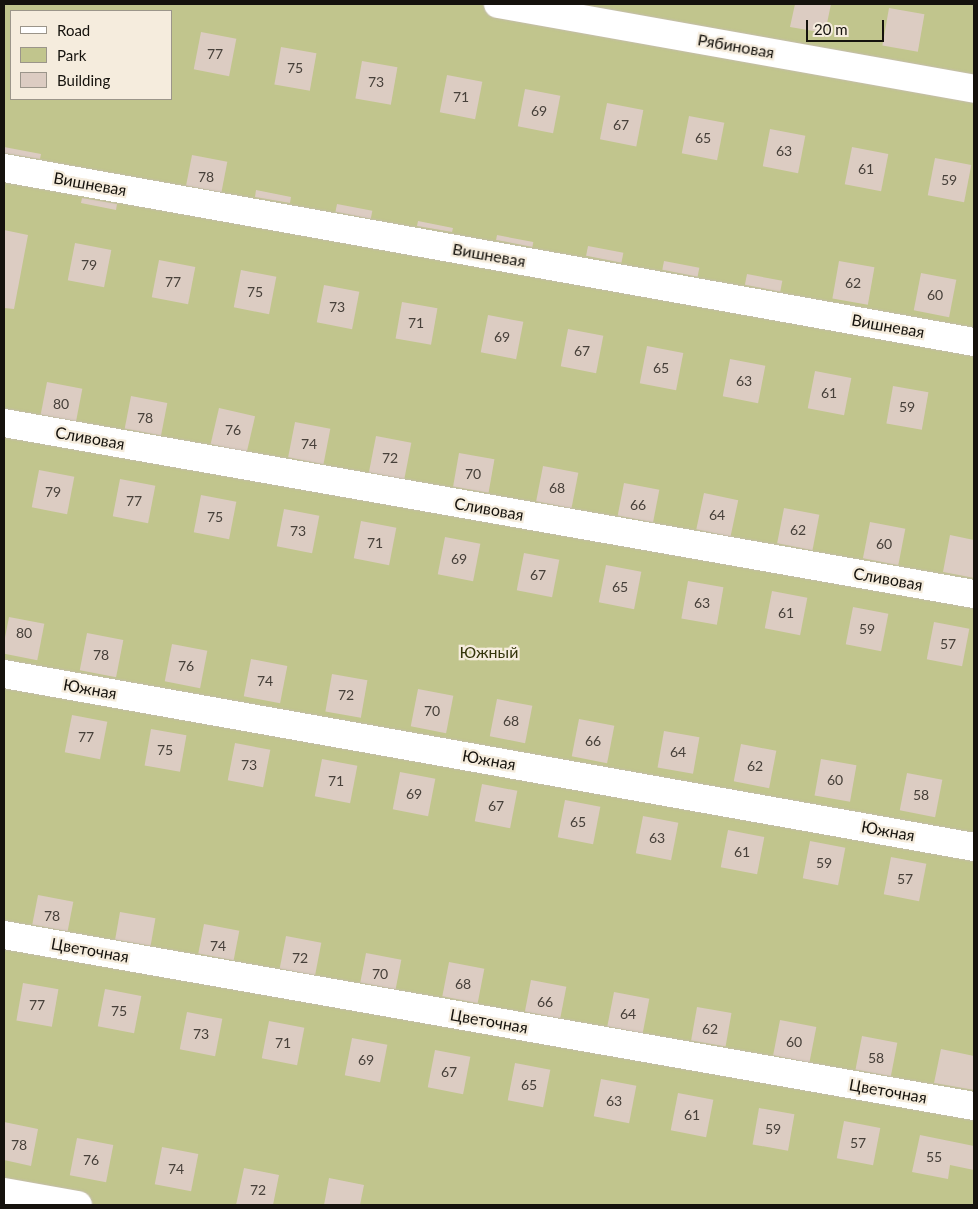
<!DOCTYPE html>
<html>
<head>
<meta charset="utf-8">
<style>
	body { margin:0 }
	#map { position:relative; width:978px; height:1209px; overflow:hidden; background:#f5ecdd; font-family:Lato,sans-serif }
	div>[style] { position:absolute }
	.green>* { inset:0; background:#c1c58d }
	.building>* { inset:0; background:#dcccc2; transform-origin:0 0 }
	.roads { filter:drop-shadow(0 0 1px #c4bcad) drop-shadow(0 0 1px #c4bcad) }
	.minor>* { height:28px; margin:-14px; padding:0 14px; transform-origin:14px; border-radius:14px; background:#fff }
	span { translate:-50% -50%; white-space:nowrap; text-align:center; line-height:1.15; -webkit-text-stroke:4.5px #f5ecdd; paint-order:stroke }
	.number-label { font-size:14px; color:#47403a }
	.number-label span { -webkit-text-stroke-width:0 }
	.street-label { font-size:16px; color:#15120d }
	.park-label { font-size:16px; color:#34350a }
	.frame { position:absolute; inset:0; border:5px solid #15120d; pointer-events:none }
	.legend { position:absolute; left:10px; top:10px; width:162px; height:90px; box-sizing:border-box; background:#f5ecdd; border:1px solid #9b958a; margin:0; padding:6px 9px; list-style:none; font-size:15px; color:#15120d }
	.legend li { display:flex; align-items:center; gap:10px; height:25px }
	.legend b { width:25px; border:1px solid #9b958a }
	.scale { position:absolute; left:806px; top:20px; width:78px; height:22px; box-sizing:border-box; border:2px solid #15120d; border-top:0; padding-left:6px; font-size:15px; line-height:18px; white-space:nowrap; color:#15120d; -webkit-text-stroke:4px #f5ecdd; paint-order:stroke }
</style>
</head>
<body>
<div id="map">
	<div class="green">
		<i style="clip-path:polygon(evenodd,4px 4px,974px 4px,974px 1205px,4px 1205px,4px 4px,11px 11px,171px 11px,171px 99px,11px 99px,11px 11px)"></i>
	</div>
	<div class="building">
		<i style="clip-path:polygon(795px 4px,831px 4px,825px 33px,790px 27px)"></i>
		<i style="left:889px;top:8px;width:36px;height:38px;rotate:10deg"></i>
		<i style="left:201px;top:32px;width:36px;height:38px;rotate:11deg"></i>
		<i style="left:281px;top:47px;width:36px;height:38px;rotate:10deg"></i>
		<i style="left:362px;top:61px;width:36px;height:38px;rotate:10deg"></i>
		<i style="left:447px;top:75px;width:36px;height:38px;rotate:11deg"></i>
		<i style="left:525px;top:89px;width:36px;height:38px;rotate:11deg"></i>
		<i style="left:607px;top:103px;width:37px;height:37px;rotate:11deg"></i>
		<i style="left:689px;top:116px;width:36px;height:38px;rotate:11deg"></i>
		<i style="left:770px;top:129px;width:36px;height:38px;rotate:11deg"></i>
		<i style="clip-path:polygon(4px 147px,41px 154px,40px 159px,4px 153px)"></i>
		<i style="left:852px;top:147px;width:37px;height:38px;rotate:11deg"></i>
		<i style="left:192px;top:155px;width:36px;height:31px;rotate:11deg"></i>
		<i style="left:935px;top:158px;width:37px;height:38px;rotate:11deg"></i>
		<i style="clip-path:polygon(256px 190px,291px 197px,290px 203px,255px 197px)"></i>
		<i style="clip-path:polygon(82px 198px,117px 204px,116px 210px,81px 203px)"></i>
		<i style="left:337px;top:204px;width:36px;height:8px;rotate:11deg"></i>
		<i style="clip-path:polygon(418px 221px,453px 228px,452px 232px,417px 226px)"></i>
		<i style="clip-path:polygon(4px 230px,28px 235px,14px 309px,4px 308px)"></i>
		<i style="left:497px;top:235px;width:37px;height:5px;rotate:11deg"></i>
		<i style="left:75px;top:243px;width:37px;height:38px;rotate:11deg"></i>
		<i style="left:588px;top:246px;width:36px;height:10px;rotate:11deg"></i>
		<i style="left:159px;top:260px;width:37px;height:38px;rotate:11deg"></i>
		<i style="left:664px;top:261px;width:36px;height:9px;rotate:11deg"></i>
		<i style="left:839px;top:261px;width:36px;height:38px;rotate:10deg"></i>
		<i style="left:241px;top:270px;width:36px;height:38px;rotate:11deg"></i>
		<i style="left:921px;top:273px;width:36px;height:38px;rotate:11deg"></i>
		<i style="left:747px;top:274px;width:36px;height:11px;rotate:11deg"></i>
		<i style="left:324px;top:285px;width:36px;height:38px;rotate:11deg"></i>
		<i style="left:402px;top:302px;width:36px;height:37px;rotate:10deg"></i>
		<i style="left:488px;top:315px;width:36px;height:38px;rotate:11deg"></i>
		<i style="left:568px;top:329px;width:36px;height:38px;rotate:11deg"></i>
		<i style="left:647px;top:346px;width:37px;height:38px;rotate:11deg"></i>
		<i style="left:730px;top:359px;width:36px;height:38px;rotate:11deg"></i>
		<i style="left:815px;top:371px;width:37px;height:38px;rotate:11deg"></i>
		<i style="left:47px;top:382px;width:36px;height:33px;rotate:11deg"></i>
		<i style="left:893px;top:386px;width:36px;height:38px;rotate:10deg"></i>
		<i style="left:131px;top:396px;width:37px;height:33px;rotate:11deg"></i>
		<i style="left:219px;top:408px;width:37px;height:37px;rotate:13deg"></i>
		<i style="left:295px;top:422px;width:36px;height:36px;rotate:11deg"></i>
		<i style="left:376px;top:436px;width:36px;height:37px;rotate:11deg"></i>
		<i style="left:459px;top:453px;width:36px;height:34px;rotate:10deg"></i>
		<i style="left:543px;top:466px;width:36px;height:36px;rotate:11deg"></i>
		<i style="left:39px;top:470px;width:36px;height:38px;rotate:11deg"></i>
		<i style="left:120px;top:479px;width:36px;height:38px;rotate:11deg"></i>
		<i style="left:624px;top:483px;width:36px;height:33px;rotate:11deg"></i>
		<i style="left:704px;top:493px;width:35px;height:37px;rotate:12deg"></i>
		<i style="left:201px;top:495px;width:36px;height:38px;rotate:11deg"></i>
		<i style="left:784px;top:508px;width:36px;height:36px;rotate:11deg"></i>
		<i style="left:284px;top:509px;width:36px;height:38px;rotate:11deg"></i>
		<i style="left:361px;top:521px;width:36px;height:38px;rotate:11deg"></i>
		<i style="left:870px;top:522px;width:36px;height:37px;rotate:11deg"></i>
		<i style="clip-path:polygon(950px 535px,974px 540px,974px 578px,943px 572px)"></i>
		<i style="left:445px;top:537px;width:36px;height:38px;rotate:11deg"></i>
		<i style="left:524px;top:553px;width:36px;height:38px;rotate:11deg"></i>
		<i style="left:606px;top:565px;width:36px;height:38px;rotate:11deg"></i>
		<i style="left:688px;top:581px;width:36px;height:38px;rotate:10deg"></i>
		<i style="left:772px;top:591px;width:36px;height:38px;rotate:11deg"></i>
		<i style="left:853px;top:607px;width:36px;height:38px;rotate:11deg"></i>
		<i style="left:9px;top:617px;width:36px;height:37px;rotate:11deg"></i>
		<i style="left:934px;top:622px;width:36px;height:38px;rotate:11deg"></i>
		<i style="left:87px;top:633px;width:37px;height:38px;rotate:11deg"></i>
		<i style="left:172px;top:644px;width:36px;height:38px;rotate:11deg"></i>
		<i style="left:251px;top:659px;width:37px;height:38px;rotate:11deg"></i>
		<i style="left:332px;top:674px;width:36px;height:38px;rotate:10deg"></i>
		<i style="left:418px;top:689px;width:36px;height:38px;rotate:11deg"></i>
		<i style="left:497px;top:699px;width:36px;height:38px;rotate:11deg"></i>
		<i style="left:72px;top:715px;width:36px;height:38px;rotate:11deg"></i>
		<i style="left:579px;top:719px;width:36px;height:38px;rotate:11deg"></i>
		<i style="left:151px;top:729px;width:36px;height:37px;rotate:10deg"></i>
		<i style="left:664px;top:731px;width:36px;height:37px;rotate:10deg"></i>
		<i style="left:235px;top:743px;width:36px;height:38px;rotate:11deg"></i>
		<i style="left:741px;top:744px;width:36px;height:38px;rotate:11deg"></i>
		<i style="left:322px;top:759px;width:36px;height:38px;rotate:11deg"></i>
		<i style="left:821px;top:759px;width:36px;height:37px;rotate:10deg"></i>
		<i style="left:400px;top:772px;width:36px;height:38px;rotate:11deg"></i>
		<i style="left:907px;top:773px;width:36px;height:38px;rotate:11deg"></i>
		<i style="left:482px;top:784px;width:36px;height:38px;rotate:11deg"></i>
		<i style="left:565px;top:800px;width:36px;height:38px;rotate:11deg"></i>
		<i style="left:643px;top:816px;width:36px;height:38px;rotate:11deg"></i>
		<i style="left:728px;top:830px;width:37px;height:38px;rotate:11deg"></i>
		<i style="left:810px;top:841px;width:36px;height:38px;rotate:11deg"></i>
		<i style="left:891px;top:857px;width:36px;height:38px;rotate:11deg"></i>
		<i style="left:38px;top:895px;width:36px;height:30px;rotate:11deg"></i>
		<i style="left:120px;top:912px;width:36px;height:28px;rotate:10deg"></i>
		<i style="left:204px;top:924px;width:36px;height:30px;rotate:11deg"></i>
		<i style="left:286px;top:936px;width:36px;height:33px;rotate:11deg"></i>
		<i style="left:366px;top:953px;width:36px;height:30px;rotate:11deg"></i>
		<i style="left:449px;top:962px;width:36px;height:35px;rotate:11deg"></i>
		<i style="left:531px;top:980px;width:36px;height:32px;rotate:11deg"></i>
		<i style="left:23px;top:983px;width:36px;height:38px;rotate:10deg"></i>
		<i style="left:105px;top:989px;width:37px;height:38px;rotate:11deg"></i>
		<i style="left:614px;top:992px;width:36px;height:35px;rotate:11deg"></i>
		<i style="left:697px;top:1007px;width:35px;height:34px;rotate:10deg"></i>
		<i style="left:187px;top:1012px;width:36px;height:38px;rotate:11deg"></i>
		<i style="left:780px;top:1020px;width:37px;height:36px;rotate:11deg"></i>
		<i style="left:269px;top:1021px;width:36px;height:38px;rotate:11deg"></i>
		<i style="left:862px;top:1036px;width:36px;height:34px;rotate:11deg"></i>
		<i style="left:352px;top:1038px;width:36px;height:38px;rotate:11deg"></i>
		<i style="clip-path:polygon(941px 1049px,974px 1056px,974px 1090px,934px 1083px)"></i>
		<i style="left:435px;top:1050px;width:36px;height:38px;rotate:11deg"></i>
		<i style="left:515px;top:1063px;width:36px;height:38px;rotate:11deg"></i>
		<i style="left:601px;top:1079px;width:36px;height:38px;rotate:11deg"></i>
		<i style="left:678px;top:1093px;width:36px;height:38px;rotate:11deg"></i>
		<i style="left:759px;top:1108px;width:36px;height:37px;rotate:10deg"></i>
		<i style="left:844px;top:1121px;width:37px;height:38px;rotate:11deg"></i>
		<i style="clip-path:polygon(4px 1122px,38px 1129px,31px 1166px,4px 1160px)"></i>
		<i style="clip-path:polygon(920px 1135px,974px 1146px,974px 1170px,950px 1165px,948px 1179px,912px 1172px)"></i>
		<i style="left:77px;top:1138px;width:37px;height:38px;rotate:11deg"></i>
		<i style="left:162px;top:1147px;width:37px;height:38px;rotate:11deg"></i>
		<i style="clip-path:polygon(244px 1168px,279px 1175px,273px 1205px,236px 1205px)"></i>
		<i style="clip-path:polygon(329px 1178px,364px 1185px,360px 1205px,324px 1205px)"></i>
	</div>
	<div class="roads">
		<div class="minor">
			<i style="left:498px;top:4px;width:484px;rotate:10.1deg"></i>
			<i style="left:4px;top:168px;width:985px;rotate:10.17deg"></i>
			<i style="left:4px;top:423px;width:985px;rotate:10deg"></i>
			<i style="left:4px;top:674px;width:985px;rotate:10.11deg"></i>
			<i style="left:4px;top:935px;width:985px;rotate:10deg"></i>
			<i style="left:4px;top:1192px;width:75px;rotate:10deg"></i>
		</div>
	</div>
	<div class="number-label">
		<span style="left:215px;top:54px">77</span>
		<span style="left:295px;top:68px">75</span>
		<span style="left:376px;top:82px">73</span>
		<span style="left:461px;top:97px">71</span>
		<span style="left:539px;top:111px">69</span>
		<span style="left:621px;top:125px">67</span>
		<span style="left:703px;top:138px">65</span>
		<span style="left:784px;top:151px">63</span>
		<span style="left:866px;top:169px">61</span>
		<span style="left:206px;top:177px">78</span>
		<span style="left:949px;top:180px">59</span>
		<span style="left:89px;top:265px">79</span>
		<span style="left:173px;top:282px">77</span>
		<span style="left:853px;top:283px">62</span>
		<span style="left:255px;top:292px">75</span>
		<span style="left:935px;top:295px">60</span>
		<span style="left:337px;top:307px">73</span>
		<span style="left:416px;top:323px">71</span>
		<span style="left:502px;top:337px">69</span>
		<span style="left:582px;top:351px">67</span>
		<span style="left:661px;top:368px">65</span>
		<span style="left:744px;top:381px">63</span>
		<span style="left:829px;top:393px">61</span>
		<span style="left:61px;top:404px">80</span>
		<span style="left:907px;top:407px">59</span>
		<span style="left:145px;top:418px">78</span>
		<span style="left:233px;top:430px">76</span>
		<span style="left:309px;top:444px">74</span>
		<span style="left:390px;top:458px">72</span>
		<span style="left:473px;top:474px">70</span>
		<span style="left:557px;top:488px">68</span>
		<span style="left:53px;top:492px">79</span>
		<span style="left:134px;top:501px">77</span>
		<span style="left:638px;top:505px">66</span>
		<span style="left:717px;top:515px">64</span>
		<span style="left:215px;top:517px">75</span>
		<span style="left:798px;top:530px">62</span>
		<span style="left:298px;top:531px">73</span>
		<span style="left:375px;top:543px">71</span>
		<span style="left:884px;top:544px">60</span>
		<span style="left:459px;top:559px">69</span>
		<span style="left:538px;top:575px">67</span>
		<span style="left:620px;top:587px">65</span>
		<span style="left:702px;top:603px">63</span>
		<span style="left:786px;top:613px">61</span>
		<span style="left:867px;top:629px">59</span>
		<span style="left:24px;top:633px">80</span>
		<span style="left:948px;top:644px">57</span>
		<span style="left:101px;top:655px">78</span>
		<span style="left:186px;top:666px">76</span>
		<span style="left:265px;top:681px">74</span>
		<span style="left:346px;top:695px">72</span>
		<span style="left:432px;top:711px">70</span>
		<span style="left:511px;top:721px">68</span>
		<span style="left:86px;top:737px">77</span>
		<span style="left:593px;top:741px">66</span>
		<span style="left:165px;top:750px">75</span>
		<span style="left:678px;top:752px">64</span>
		<span style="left:249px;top:765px">73</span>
		<span style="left:755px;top:766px">62</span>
		<span style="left:835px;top:780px">60</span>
		<span style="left:336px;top:781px">71</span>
		<span style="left:414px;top:794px">69</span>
		<span style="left:921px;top:795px">58</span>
		<span style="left:496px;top:806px">67</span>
		<span style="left:578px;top:822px">65</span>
		<span style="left:657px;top:838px">63</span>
		<span style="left:742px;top:852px">61</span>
		<span style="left:824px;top:863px">59</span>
		<span style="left:905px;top:879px">57</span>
		<span style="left:52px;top:916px">78</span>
		<span style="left:218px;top:946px">74</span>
		<span style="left:300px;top:958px">72</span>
		<span style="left:380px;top:974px">70</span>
		<span style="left:463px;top:984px">68</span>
		<span style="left:545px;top:1002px">66</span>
		<span style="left:37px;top:1005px">77</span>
		<span style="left:119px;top:1011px">75</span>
		<span style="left:628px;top:1014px">64</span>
		<span style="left:710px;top:1029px">62</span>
		<span style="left:201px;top:1034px">73</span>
		<span style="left:794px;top:1042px">60</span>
		<span style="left:283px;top:1043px">71</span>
		<span style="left:876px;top:1058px">58</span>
		<span style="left:366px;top:1060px">69</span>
		<span style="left:449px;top:1072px">67</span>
		<span style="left:529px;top:1085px">65</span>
		<span style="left:614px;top:1101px">63</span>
		<span style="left:692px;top:1115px">61</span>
		<span style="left:773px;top:1129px">59</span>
		<span style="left:858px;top:1143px">57</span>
		<span style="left:19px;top:1145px">78</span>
		<span style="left:934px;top:1157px">55</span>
		<span style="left:91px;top:1160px">76</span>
		<span style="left:176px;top:1169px">74</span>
		<span style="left:258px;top:1190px">72</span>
	</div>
	<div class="street-label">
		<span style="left:736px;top:46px;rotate:10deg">Рябиновая</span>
		<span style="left:90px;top:184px;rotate:10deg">Вишневая</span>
		<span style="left:489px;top:255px;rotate:10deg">Вишневая</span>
		<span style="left:888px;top:326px;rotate:10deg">Вишневая</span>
		<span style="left:90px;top:438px;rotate:10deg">Сливовая</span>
		<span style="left:489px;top:509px;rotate:10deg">Сливовая</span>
		<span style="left:888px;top:579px;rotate:10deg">Сливовая</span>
		<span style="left:90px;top:689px;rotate:10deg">Южная</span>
		<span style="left:489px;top:760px;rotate:10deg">Южная</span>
		<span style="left:888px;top:831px;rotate:10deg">Южная</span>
		<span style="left:90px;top:950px;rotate:10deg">Цветочная</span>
		<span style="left:489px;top:1021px;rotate:10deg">Цветочная</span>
		<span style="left:888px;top:1091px;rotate:10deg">Цветочная</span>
	</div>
	<div class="park-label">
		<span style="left:489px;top:652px">Южный</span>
	</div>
	<div class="frame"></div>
	<ul class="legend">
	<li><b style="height:6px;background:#fff"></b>Road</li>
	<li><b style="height:14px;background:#c1c58d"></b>Park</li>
	<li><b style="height:14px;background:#dcccc2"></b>Building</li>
	</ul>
	<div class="scale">20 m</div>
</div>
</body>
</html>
